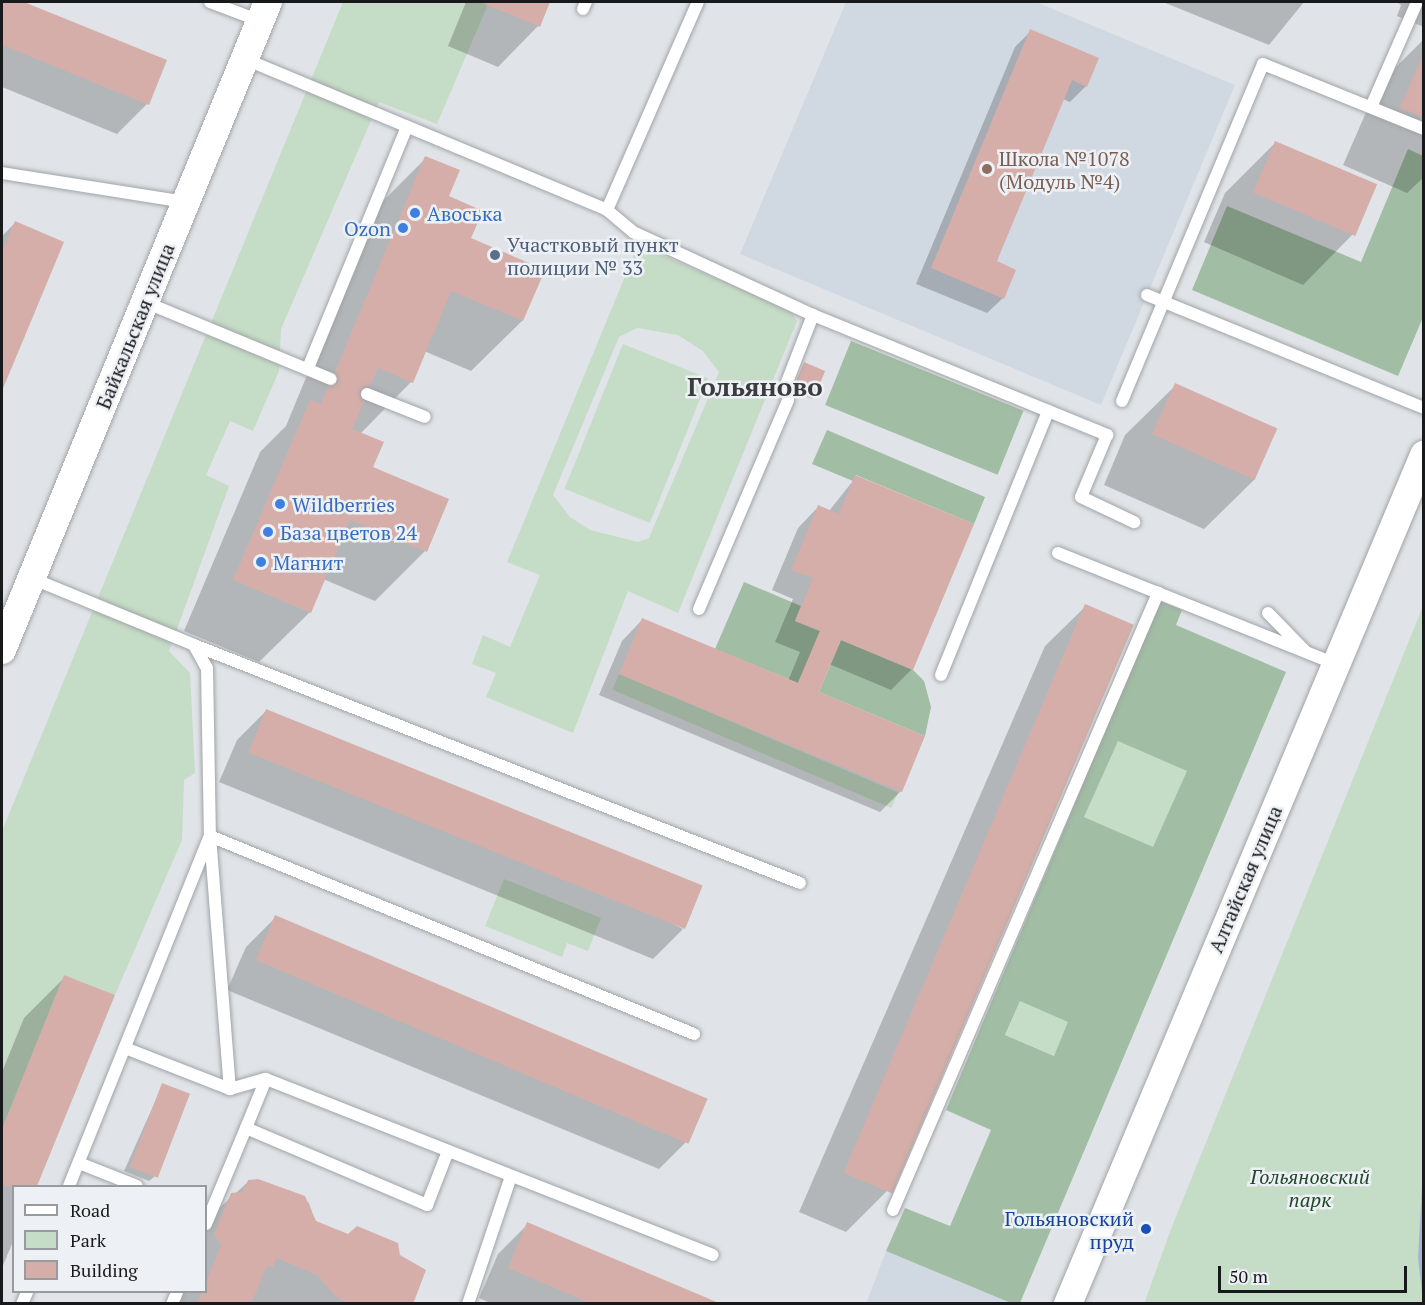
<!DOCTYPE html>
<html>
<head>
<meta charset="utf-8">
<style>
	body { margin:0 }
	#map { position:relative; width:1425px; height:1305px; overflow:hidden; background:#e0e4e8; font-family:"PT Serif",serif }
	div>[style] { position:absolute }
	.built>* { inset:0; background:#d0d8e2 }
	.green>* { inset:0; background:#c5dcc6; transform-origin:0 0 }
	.forest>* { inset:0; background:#a1bda3; transform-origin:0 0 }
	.water>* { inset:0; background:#a3b5d2 }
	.shadow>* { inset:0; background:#0003; transform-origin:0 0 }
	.building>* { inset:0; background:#d5aea9; transform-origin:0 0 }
	.roads { filter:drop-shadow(0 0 2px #a0a4a7) drop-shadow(0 0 2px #a0a4a7) }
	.service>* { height:12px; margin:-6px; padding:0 6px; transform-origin:6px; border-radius:6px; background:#fff }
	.tertiary>* { height:28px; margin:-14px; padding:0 14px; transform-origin:14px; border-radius:14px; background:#fff }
	.dots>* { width:16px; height:16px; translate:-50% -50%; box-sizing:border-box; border:3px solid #edf1f5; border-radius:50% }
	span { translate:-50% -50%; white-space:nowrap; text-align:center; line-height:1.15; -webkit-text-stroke:5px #edf1f5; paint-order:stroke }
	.education-label { font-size:20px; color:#785e54 }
	.left { translate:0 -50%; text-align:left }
	.shop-label { font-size:20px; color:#366cbe }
	.right { translate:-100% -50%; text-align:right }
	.service-label { font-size:20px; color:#4e5e75 }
	.street-label { font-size:20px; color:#18191b }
	.park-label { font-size:20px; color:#1e4825; font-style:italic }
	.transit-label { font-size:20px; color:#164399 }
	.district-label { font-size:26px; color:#3a3c3f; font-weight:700 }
	.frame { position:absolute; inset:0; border:3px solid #18191b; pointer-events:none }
	.legend { position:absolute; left:12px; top:1185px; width:195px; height:108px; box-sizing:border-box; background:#edf1f5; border:2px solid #989b9e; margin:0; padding:8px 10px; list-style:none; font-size:18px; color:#18191b }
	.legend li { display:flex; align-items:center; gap:12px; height:30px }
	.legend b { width:30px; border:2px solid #989b9e }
	.scale { position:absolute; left:1218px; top:1266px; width:189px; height:27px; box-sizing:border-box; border:3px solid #18191b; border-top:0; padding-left:8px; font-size:18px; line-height:21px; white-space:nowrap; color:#18191b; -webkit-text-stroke:4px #edf1f5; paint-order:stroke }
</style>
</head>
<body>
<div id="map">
	<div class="built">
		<i style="clip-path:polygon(846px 2px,1036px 2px,1235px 85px,1101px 405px,740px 254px)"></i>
		<i style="clip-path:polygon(886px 1251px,1011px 1303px,866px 1304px)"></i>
	</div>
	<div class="green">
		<i style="clip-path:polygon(343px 2px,489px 2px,437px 124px,379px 102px,281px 329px,279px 371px,253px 431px,230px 421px,206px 475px,229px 486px,169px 651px,190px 673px,195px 773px,184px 780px,182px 840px,115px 995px,64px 975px,2px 1129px,2px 831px)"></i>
		<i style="clip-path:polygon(evenodd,638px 245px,790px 310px,797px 321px,678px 613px,628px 591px,573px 733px,486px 697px,496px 673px,472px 664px,483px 635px,510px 647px,540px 575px,507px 562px,638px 245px,637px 328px,678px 335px,703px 351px,719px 372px,649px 538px,638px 542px,590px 530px,570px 517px,553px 495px,619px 337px,637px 328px)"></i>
		<i style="left:623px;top:344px;width:92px;height:156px;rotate:22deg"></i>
		<i style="clip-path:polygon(1423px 606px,1423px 1303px,1144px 1304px,1171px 1229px)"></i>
		<i style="left:619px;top:674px;width:303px;height:17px;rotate:23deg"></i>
		<i style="left:1118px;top:740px;width:76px;height:84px;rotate:24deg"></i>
		<i style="clip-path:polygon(504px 879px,601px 918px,588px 951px,567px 943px,562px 957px,485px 926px)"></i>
		<i style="left:1020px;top:1001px;width:53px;height:37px;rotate:23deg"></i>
	</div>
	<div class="forest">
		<i style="clip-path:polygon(1408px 149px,1423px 156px,1424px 315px,1398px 376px,1192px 290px,1227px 206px,1361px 262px)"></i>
		<i style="left:851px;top:341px;width:186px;height:69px;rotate:22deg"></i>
		<i style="clip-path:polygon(827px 430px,985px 497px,974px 524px,856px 475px,853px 481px,812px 464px)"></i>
		<i style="clip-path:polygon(744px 582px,801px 606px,795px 621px,820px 631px,798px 683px,715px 649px)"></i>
		<i style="clip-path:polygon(evenodd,1160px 601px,1182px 610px,1176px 625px,1286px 672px,1020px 1303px,1011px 1303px,886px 1251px,905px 1208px,950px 1226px,991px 1130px,946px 1110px,1160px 601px,1118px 741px,1187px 771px,1153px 847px,1084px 817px,1118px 741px,1160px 601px,1020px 1001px,1068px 1022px,1054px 1056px,1005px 1035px,1020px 1001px)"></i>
		<i style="clip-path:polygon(841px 640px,913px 670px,924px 681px,931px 707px,925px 736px,819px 692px)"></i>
	</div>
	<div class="water">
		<i style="clip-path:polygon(1423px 1170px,1424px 1170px,1423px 1300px,1418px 1258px)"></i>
	</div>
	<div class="shadow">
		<i style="clip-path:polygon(2px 2px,20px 2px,165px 61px,147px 104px,117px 134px,2px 87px)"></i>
		<i style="clip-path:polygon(466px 2px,549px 2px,538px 26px,498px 67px,448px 46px)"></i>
		<i style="clip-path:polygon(1163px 2px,1304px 2px,1269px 45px)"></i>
		<i style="clip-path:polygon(1424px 2px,1424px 27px,1397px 16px,1401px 5px,1397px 2px)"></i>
		<i style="clip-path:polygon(1031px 31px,1086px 86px,1070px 102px,1063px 99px,995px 262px,1003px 298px,987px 313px,916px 284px,1015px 47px)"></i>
		<i style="clip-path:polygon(1424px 39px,1424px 177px,1407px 193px,1343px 165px,1378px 85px)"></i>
		<i style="clip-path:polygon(1276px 142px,1353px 234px,1303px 285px,1204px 242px,1225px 193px)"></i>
		<i style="clip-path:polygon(426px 158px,469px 239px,543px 270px,522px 321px,471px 371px,424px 351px,411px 382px,360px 434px,371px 468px,425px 551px,375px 601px,323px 579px,310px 612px,259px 662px,184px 631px,260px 452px,286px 426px,376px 208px)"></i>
		<i style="clip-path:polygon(15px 223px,62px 243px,2px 388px,2px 236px)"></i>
		<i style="left:804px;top:364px;width:20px;height:30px;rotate:20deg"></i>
		<i style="clip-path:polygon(1176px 385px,1276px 428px,1255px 479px,1204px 529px,1104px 485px,1125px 435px)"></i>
		<i style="clip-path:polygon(856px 477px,912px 669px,891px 690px,829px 664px,818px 693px,901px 791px,880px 812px,599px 695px,622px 641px,642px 620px,788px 681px,800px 652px,775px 642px,793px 599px,772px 590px,798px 528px,818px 507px,829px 511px)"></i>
		<i style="clip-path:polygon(1086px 606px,887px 1191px,846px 1232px,799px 1212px,1045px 646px)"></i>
		<i style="clip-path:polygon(267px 710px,683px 929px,653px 959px,219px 782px,237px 740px)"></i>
		<i style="clip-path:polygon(276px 917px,689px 1139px,659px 1169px,227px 990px,246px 947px)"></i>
		<i style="clip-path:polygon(65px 977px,113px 996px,35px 1186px,14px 1186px,14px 1239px,2px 1268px,2px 1072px,24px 1018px)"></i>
		<i style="clip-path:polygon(163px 1084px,154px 1177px,149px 1181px,124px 1171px)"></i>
		<i style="clip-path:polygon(248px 1182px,291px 1191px,309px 1203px,315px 1222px,411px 1304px,169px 1304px,169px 1292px,206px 1292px,206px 1220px)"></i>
		<i style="clip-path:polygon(528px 1224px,709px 1304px,492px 1304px,479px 1298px,498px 1254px)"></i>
	</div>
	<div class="building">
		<i style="clip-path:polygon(2px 2px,24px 2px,167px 60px,149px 105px,2px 45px)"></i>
		<i style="clip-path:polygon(480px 2px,550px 2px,540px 27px)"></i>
		<i style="clip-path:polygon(1030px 29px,1099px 58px,1087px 87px,1072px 80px,997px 261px,1016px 270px,1004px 299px,931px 268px)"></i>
		<i style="clip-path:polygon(1424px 53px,1424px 118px,1400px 108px)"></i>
		<i style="left:1275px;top:141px;width:111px;height:56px;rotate:23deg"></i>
		<i style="clip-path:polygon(425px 156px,460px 170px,449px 196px,483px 211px,471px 238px,545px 270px,523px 321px,451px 291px,413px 383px,378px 368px,370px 386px,360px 390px,364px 402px,352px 429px,384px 442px,373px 467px,449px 499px,427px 552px,350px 520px,311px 613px,233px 580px,310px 400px,321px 404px,328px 387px,338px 383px,335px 372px)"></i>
		<i style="clip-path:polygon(15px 221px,64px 242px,2px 391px,2px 252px)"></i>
		<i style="left:804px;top:362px;width:23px;height:26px;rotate:23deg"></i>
		<i style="left:1175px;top:383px;width:112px;height:56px;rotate:24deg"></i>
		<i style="clip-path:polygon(855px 475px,974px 524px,913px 670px,841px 640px,819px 692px,925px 736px,902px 792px,619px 674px,642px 618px,798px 683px,820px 631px,795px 621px,813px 578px,791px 570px,818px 505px,839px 514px)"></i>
		<i style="left:1085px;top:604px;width:53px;height:618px;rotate:23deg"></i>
		<i style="left:266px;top:709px;width:471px;height:47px;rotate:22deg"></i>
		<i style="left:275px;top:915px;width:470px;height:49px;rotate:23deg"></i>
		<i style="clip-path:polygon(64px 975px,115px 995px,37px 1186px,2px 1186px,2px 1129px)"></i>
		<i style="left:162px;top:1083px;width:30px;height:90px;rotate:21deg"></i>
		<i style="clip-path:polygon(258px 1179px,305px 1196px,316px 1221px,348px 1234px,357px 1226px,398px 1243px,400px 1255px,426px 1270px,413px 1304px,351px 1304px,336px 1297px,317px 1275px,277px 1258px,273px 1267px,267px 1266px,251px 1304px,197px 1304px,221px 1245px,214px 1234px,231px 1193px,243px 1192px,248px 1180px)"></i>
		<i style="clip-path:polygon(527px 1222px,719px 1303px,719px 1304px,592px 1304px,508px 1268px)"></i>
	</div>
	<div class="roads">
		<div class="service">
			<i style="left:210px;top:2px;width:53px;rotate:20.8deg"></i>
			<i style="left:583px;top:9px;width:8px;rotate:-67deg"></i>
			<i style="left:245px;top:59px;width:392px;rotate:22.6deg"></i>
			<i style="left:607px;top:210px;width:34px;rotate:40deg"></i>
			<i style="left:633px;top:232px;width:198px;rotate:24.8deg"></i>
			<i style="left:813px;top:315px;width:318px;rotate:22.2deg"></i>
			<i style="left:1107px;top:435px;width:67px;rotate:112.8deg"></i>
			<i style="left:1081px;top:497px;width:59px;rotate:25.3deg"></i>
			<i style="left:1371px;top:107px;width:115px;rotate:-66.3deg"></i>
			<i style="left:2px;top:173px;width:186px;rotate:9deg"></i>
			<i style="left:607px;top:210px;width:227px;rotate:-66.4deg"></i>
			<i style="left:1147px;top:295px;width:299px;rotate:22.2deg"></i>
			<i style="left:145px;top:302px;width:201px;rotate:22.5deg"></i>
			<i style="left:308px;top:368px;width:261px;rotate:-67.7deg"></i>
			<i style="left:367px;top:394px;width:62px;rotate:21.6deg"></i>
			<i style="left:1122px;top:401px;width:365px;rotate:-67.3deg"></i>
			<i style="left:1263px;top:64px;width:174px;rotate:22deg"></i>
			<i style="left:1058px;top:553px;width:298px;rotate:21.8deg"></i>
			<i style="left:31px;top:578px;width:176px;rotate:22.3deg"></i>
			<i style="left:194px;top:645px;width:26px;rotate:61deg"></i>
			<i style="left:207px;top:668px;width:168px;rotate:89deg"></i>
			<i style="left:210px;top:836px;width:254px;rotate:85.5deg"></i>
			<i style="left:230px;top:1089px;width:37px;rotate:-16deg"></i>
			<i style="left:266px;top:1079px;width:480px;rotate:21.5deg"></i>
			<i style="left:699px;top:609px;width:227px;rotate:-66.9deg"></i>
			<i style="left:788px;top:400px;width:18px;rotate:-93deg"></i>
			<i style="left:787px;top:382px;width:72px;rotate:-68.8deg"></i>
			<i style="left:1268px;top:613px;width:54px;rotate:45.7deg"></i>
			<i style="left:194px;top:645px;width:651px;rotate:21.44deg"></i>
			<i style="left:941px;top:675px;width:285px;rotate:-67.9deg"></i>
			<i style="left:125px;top:1048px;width:113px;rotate:21.3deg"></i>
			<i style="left:266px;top:1079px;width:53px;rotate:112.2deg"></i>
			<i style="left:246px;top:1128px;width:197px;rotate:23deg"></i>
			<i style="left:427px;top:1205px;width:58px;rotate:-68.7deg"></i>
			<i style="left:79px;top:1163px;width:62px;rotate:21.6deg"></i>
			<i style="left:69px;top:1186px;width:377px;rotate:-68.1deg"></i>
			<i style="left:210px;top:836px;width:523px;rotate:22.25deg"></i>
			<i style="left:893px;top:1210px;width:672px;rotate:-66.76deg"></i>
			<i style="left:206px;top:1224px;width:104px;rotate:-67.4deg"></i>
			<i style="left:22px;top:1304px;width:13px;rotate:-67deg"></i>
			<i style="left:172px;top:1304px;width:13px;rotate:-67deg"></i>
			<i style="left:468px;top:1304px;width:135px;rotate:-71.4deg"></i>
		</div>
		<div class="tertiary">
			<i style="left:2px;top:650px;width:700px;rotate:-67.68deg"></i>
			<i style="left:1068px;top:1304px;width:921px;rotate:-67.25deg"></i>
		</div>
	</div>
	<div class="dots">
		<i style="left:987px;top:169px;background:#8d6e63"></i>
		<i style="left:415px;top:213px;background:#3f7fe0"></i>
		<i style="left:403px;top:228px;background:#3f7fe0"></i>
		<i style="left:495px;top:255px;background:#5c6f8a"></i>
		<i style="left:280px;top:504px;background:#3f7fe0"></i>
		<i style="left:268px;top:532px;background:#3f7fe0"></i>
		<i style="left:261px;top:562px;background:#3f7fe0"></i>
		<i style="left:1146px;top:1229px;background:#1a4fb4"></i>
	</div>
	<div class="education-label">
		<span class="left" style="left:999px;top:170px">Школа №1078<br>(Модуль №4)</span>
	</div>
	<div class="shop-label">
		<span class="left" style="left:427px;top:213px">Авоська</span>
		<span class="right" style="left:391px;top:228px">Ozon</span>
		<span class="left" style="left:292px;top:504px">Wildberries</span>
		<span class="left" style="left:280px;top:532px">База цветов 24</span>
		<span class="left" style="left:273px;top:562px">Магнит</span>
	</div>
	<div class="service-label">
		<span class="left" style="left:507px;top:256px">Участковый пункт<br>полиции № 33</span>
	</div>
	<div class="street-label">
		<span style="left:135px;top:326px;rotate:-68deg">Байкальская улица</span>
		<span style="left:1245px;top:879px;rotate:-67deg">Алтайская улица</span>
	</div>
	<div class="park-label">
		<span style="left:1310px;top:1188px">Гольяновcкий<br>парк</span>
	</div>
	<div class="transit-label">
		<span class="right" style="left:1134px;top:1230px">Гольяновский<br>пруд</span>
	</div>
	<div class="district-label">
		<span style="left:755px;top:387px">Гольяново</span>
	</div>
	<div class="frame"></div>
	<ul class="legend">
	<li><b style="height:8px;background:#fff"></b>Road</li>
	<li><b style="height:16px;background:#c5dcc6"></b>Park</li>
	<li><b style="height:16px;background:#d5aea9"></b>Building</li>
	</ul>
	<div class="scale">50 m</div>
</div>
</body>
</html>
